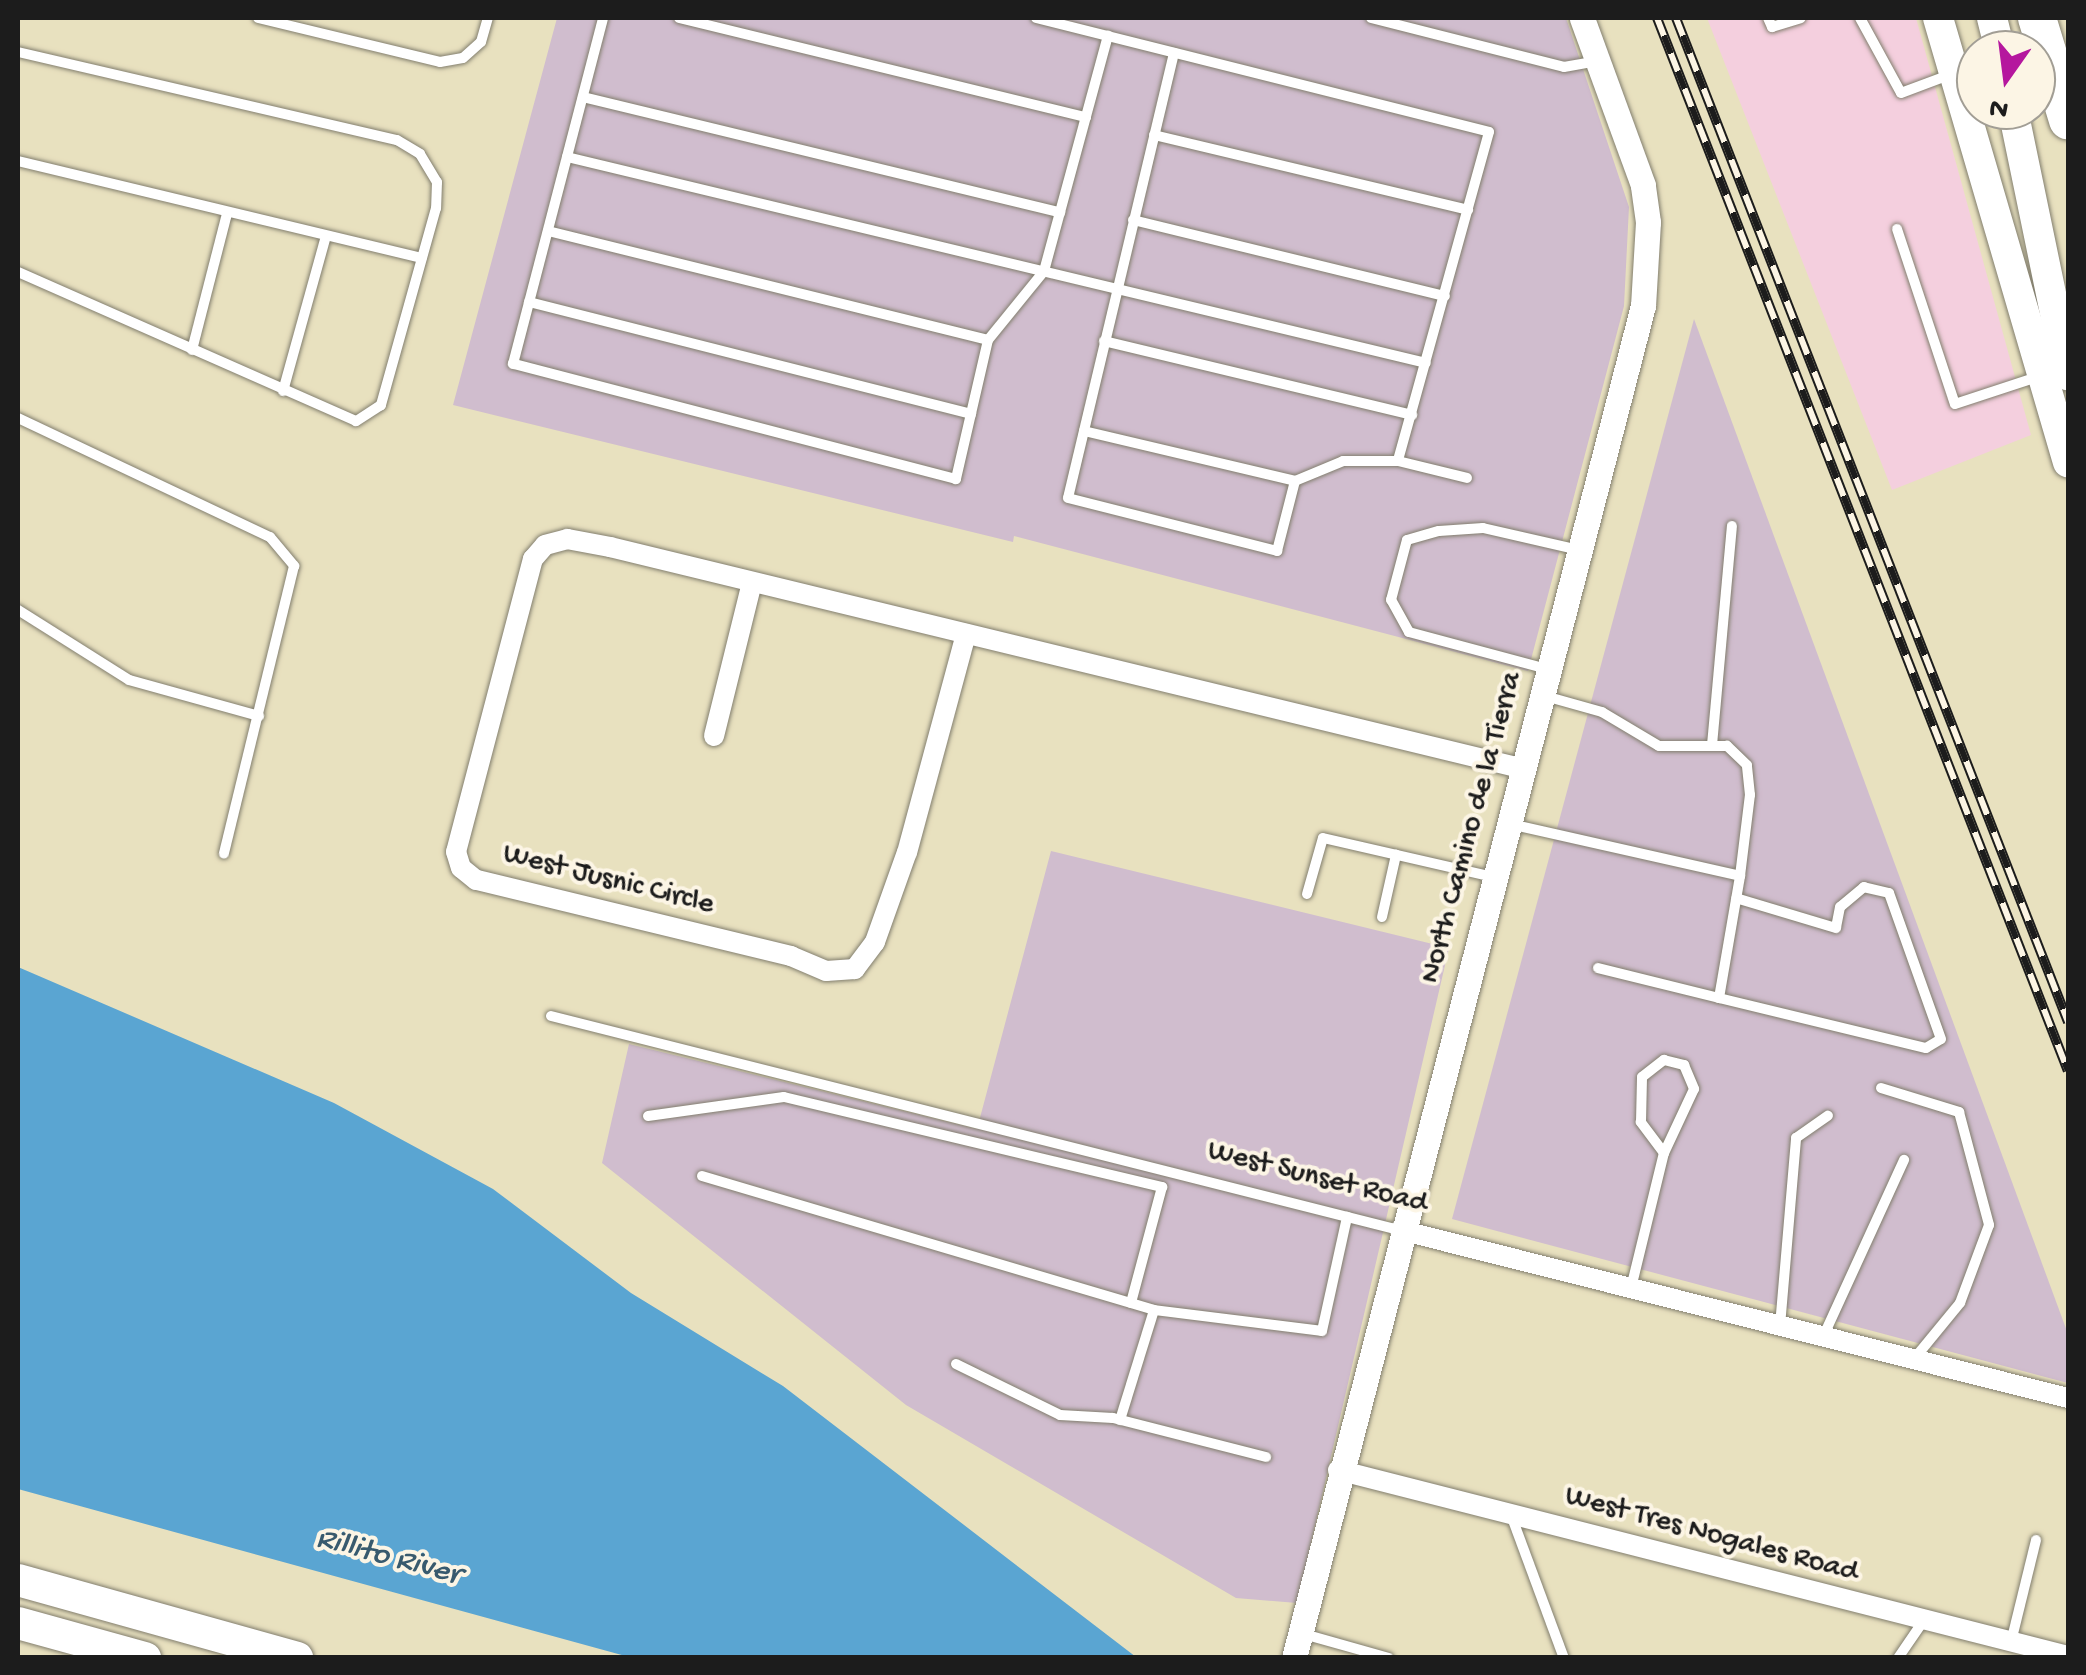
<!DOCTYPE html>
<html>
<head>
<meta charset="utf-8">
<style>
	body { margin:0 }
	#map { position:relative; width:2086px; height:1675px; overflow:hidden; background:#e8e1bf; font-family:"Gochi Hand",sans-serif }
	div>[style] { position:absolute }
	.built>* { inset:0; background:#f4cfde }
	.industrial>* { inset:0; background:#d0bdce }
	.water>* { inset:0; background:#5aa5d2 }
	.roads { filter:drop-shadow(0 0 2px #827e6e) drop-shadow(0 0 2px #827e6e) }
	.service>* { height:10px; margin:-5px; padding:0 5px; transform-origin:5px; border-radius:5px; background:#fff }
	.minor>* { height:20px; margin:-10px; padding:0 10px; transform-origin:10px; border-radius:10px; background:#fff }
	.tertiary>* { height:25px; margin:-12.5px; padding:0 12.5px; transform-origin:12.5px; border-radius:12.5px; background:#fff }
	.secondary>* { height:30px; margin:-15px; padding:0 15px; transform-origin:15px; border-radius:15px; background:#fff }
	.primary>* { height:32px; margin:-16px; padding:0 16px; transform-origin:16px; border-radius:16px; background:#fff }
	.motorway>* { height:38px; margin:-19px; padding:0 19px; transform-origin:19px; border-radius:19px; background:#fff }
	.rail>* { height:10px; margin-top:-5px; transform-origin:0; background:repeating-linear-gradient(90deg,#fcf5e5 0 19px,#1c1c1c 0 38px); box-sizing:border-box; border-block:2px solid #1c1c1c }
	span { translate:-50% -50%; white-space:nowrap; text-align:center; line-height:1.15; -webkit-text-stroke:8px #fcf5e5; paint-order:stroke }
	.street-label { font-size:30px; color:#1c1c1c }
	.water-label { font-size:32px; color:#385a6e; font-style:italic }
	.frame { position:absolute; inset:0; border:20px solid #1c1c1c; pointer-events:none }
	.north { position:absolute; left:1956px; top:30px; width:100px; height:100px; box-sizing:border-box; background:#fcf5e5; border:2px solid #a29e95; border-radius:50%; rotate:194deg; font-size:28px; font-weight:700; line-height:40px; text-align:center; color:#1c1c1c }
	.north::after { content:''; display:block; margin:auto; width:35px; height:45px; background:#b5179e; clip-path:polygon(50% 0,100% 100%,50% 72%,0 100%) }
</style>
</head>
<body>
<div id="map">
	<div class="built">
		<i style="clip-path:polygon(1707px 18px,1916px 18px,2031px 435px,1892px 490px)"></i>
	</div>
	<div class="industrial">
		<i style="clip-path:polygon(557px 18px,1566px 18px,1629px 207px,1624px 306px,1528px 671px,1014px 536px,1013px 542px,453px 405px)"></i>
		<i style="clip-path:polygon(1694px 319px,2068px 1334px,2068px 1383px,1452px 1219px)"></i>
		<i style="clip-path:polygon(1051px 851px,1449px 948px,1297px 1603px,1236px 1598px,906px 1405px,602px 1163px,629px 1044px,977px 1129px)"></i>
	</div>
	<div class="water">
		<i style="clip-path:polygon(18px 967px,334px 1103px,493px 1189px,631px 1293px,783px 1386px,1136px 1657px,629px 1657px,18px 1489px)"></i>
	</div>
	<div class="roads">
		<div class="service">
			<i style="left:258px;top:18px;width:187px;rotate:13.6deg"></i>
			<i style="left:440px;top:62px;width:23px;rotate:-10deg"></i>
			<i style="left:463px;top:58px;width:24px;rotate:-42deg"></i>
			<i style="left:481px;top:42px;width:25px;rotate:-74deg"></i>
			<i style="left:679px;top:18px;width:419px;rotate:13.7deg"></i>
			<i style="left:1036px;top:18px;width:467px;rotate:14.1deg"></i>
			<i style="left:1489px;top:132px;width:341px;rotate:105.5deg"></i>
			<i style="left:1398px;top:461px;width:71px;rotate:13.8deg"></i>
			<i style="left:1371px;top:18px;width:199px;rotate:14.2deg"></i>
			<i style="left:1564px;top:67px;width:35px;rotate:-10deg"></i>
			<i style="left:1768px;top:18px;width:10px;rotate:66deg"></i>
			<i style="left:1772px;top:27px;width:30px;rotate:-17deg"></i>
			<i style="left:1860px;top:18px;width:85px;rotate:61.3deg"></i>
			<i style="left:1901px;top:93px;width:51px;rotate:-20.6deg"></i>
			<i style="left:18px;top:52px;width:389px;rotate:13.1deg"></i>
			<i style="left:397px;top:140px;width:27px;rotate:31deg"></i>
			<i style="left:420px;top:154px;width:33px;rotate:59deg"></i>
			<i style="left:437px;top:182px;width:26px;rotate:92deg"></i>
			<i style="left:436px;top:208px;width:205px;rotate:105.6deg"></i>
			<i style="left:381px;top:405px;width:30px;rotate:147deg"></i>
			<i style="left:356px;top:421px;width:369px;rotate:-156.2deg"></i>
			<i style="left:1174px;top:53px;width:457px;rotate:103.4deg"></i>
			<i style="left:1068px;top:498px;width:216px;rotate:14.2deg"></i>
			<i style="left:1277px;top:551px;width:72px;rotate:-75.6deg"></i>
			<i style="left:1295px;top:481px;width:52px;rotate:-22.6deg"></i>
			<i style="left:1343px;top:461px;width:55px"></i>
			<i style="left:583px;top:97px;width:491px;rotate:13.6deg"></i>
			<i style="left:1154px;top:135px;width:323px;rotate:13.4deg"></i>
			<i style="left:567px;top:157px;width:883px;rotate:13.49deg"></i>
			<i style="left:18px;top:161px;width:415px;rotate:13.5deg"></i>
			<i style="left:1133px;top:220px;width:321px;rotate:13.7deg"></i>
			<i style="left:1897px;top:229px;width:184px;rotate:71.7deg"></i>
			<i style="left:1955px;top:404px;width:89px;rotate:-18.2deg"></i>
			<i style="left:548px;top:231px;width:453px;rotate:13.9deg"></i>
			<i style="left:988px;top:340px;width:143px;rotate:103deg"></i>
			<i style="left:956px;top:479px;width:458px;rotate:-165.4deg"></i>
			<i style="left:513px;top:364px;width:358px;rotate:-75.4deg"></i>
			<i style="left:529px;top:302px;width:456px;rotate:14.2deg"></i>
			<i style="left:988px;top:340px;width:89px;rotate:-50.9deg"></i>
			<i style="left:1044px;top:271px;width:244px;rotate:-74.8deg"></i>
			<i style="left:1104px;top:341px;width:317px;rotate:13.5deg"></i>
			<i style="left:192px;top:350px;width:140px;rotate:-75.6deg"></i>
			<i style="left:283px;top:391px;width:161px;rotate:-74.5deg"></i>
			<i style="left:18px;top:418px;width:279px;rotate:25.3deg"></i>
			<i style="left:270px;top:537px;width:38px;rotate:50deg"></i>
			<i style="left:294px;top:566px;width:296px;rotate:103.7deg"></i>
			<i style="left:1084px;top:431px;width:217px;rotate:13.3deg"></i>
			<i style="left:18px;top:610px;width:131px;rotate:32.2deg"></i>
			<i style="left:129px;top:680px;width:135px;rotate:15.5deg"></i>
			<i style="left:1547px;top:669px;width:143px;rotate:-165deg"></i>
			<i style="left:1409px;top:632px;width:37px;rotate:-119deg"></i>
			<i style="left:1391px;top:600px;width:62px;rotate:-75.1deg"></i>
			<i style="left:1407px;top:540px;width:33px;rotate:-16deg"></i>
			<i style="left:1439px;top:531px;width:44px;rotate:-3.9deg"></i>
			<i style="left:1483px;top:528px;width:98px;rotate:12.9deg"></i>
			<i style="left:1712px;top:745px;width:220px;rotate:-84.8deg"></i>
			<i style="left:1510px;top:824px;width:236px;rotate:12.7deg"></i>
			<i style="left:1740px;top:876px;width:82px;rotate:-83deg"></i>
			<i style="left:1750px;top:795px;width:30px;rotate:-96deg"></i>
			<i style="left:1747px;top:765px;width:28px;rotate:-136deg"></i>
			<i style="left:1727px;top:746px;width:68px;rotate:180deg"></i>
			<i style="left:1659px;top:746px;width:66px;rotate:-149.2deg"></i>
			<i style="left:1602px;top:712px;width:63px;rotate:-164.4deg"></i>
			<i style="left:1307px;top:894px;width:58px;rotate:-74.1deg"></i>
			<i style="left:1323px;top:838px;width:174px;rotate:12.9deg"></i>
			<i style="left:1382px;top:917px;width:64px;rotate:-77.3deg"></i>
			<i style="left:1598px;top:968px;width:125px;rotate:13.9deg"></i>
			<i style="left:1719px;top:998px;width:124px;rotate:-80.2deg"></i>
			<i style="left:1719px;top:998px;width:213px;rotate:13.6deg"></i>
			<i style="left:1926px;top:1048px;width:17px;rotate:-31deg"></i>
			<i style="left:1941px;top:1039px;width:155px;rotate:-109.6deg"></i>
			<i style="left:1889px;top:893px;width:26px;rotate:-167deg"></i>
			<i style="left:1864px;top:887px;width:31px;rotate:140deg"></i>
			<i style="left:1840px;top:907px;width:21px;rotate:101deg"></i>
			<i style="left:1836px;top:928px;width:104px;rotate:-163.3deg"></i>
			<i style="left:551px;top:1016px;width:875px;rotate:14.16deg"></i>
			<i style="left:1881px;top:1088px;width:82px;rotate:17.1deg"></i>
			<i style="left:1959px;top:1112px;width:117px;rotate:75.1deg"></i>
			<i style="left:1989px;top:1225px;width:83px;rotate:110.4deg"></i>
			<i style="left:1960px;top:1303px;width:72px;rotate:129.4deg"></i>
			<i style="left:648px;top:1116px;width:137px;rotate:-8deg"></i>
			<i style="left:784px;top:1097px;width:389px;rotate:13.4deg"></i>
			<i style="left:1162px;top:1187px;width:120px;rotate:105deg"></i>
			<i style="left:702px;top:1176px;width:471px;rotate:16.5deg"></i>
			<i style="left:1154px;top:1310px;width:169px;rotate:7.1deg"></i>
			<i style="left:1322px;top:1331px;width:117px;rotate:-77.6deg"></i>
			<i style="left:1631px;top:1288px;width:139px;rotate:-76.3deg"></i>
			<i style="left:1664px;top:1153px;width:39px;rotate:-127deg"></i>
			<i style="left:1641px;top:1122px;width:45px;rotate:-88.7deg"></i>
			<i style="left:1642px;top:1077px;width:28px;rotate:-38deg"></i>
			<i style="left:1664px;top:1060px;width:21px;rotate:14deg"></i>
			<i style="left:1684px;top:1065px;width:26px;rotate:67deg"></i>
			<i style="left:1694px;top:1089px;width:71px;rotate:115.1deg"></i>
			<i style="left:1780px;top:1326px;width:189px;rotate:-85.1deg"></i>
			<i style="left:1796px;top:1138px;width:39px;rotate:-35deg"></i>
			<i style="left:1823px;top:1337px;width:195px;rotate:-65.4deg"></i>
			<i style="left:956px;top:1364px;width:116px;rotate:26.1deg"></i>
			<i style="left:1060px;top:1415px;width:53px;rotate:3.2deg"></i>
			<i style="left:1113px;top:1418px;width:158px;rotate:14.3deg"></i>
			<i style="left:1120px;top:1420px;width:115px;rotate:-72.8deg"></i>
			<i style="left:1511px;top:1515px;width:153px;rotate:69.7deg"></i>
			<i style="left:1300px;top:1633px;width:92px;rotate:15.7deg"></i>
			<i style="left:2011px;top:1642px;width:105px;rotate:-76.2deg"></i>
			<i style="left:1898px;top:1658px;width:42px;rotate:-55.6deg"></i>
		</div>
		<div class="minor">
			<i style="left:966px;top:634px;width:226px;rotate:105.1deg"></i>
			<i style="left:907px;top:852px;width:96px;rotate:109.6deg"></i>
			<i style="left:875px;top:942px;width:34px;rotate:127deg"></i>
			<i style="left:855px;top:969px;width:29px;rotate:176deg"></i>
			<i style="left:826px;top:971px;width:38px;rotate:-157deg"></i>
			<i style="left:791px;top:956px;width:324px;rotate:-166.4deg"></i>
			<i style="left:476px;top:880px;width:19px;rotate:-141deg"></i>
			<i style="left:461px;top:868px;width:17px;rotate:-107deg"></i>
			<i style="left:456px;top:852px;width:303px;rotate:-75.3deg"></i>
			<i style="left:533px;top:559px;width:18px;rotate:-49deg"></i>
			<i style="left:545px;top:545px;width:23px;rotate:-15deg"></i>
			<i style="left:567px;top:539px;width:44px;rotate:10.5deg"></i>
			<i style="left:610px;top:547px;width:941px;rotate:13.65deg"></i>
			<i style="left:714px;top:736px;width:158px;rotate:-76.1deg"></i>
			<i style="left:1400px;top:1230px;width:689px;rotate:14.12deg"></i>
			<i style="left:1338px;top:1470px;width:753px;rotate:14.29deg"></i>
		</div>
		<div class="tertiary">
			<i style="left:1294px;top:1658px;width:1396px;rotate:-75.53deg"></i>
			<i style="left:1643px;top:306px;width:84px;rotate:-86.6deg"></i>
			<i style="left:1648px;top:222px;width:37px;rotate:-98deg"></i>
			<i style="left:1643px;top:185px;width:178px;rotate:-110.1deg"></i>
		</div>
		<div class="secondary">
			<i style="left:1938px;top:18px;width:463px;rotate:73.7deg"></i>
			<i style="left:1992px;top:18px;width:33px;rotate:76deg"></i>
			<i style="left:2013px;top:110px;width:271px;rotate:78.3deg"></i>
		</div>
		<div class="primary">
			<i style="left:18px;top:1580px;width:290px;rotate:15.6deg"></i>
			<i style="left:18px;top:1623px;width:132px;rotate:15.4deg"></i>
		</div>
		<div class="motorway">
			<i style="left:2037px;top:18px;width:107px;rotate:73.1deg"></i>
		</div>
	</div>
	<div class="rail">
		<i style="left:1657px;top:18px;width:1130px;rotate:68.68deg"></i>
		<i style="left:1676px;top:18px;width:1078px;rotate:68.67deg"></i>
	</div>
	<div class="street-label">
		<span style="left:1473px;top:828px;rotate:-75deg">North Camino de la Tierra</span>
		<span style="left:608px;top:881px;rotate:14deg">West Jusnic Circle</span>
		<span style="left:1317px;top:1179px;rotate:14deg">West Sunset Road</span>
		<span style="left:1711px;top:1536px;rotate:15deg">West Tres Nogales Road</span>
	</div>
	<div class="water-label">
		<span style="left:388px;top:1558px;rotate:15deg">Rillito River</span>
	</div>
	<div class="frame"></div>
	<div class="north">N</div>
</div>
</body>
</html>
